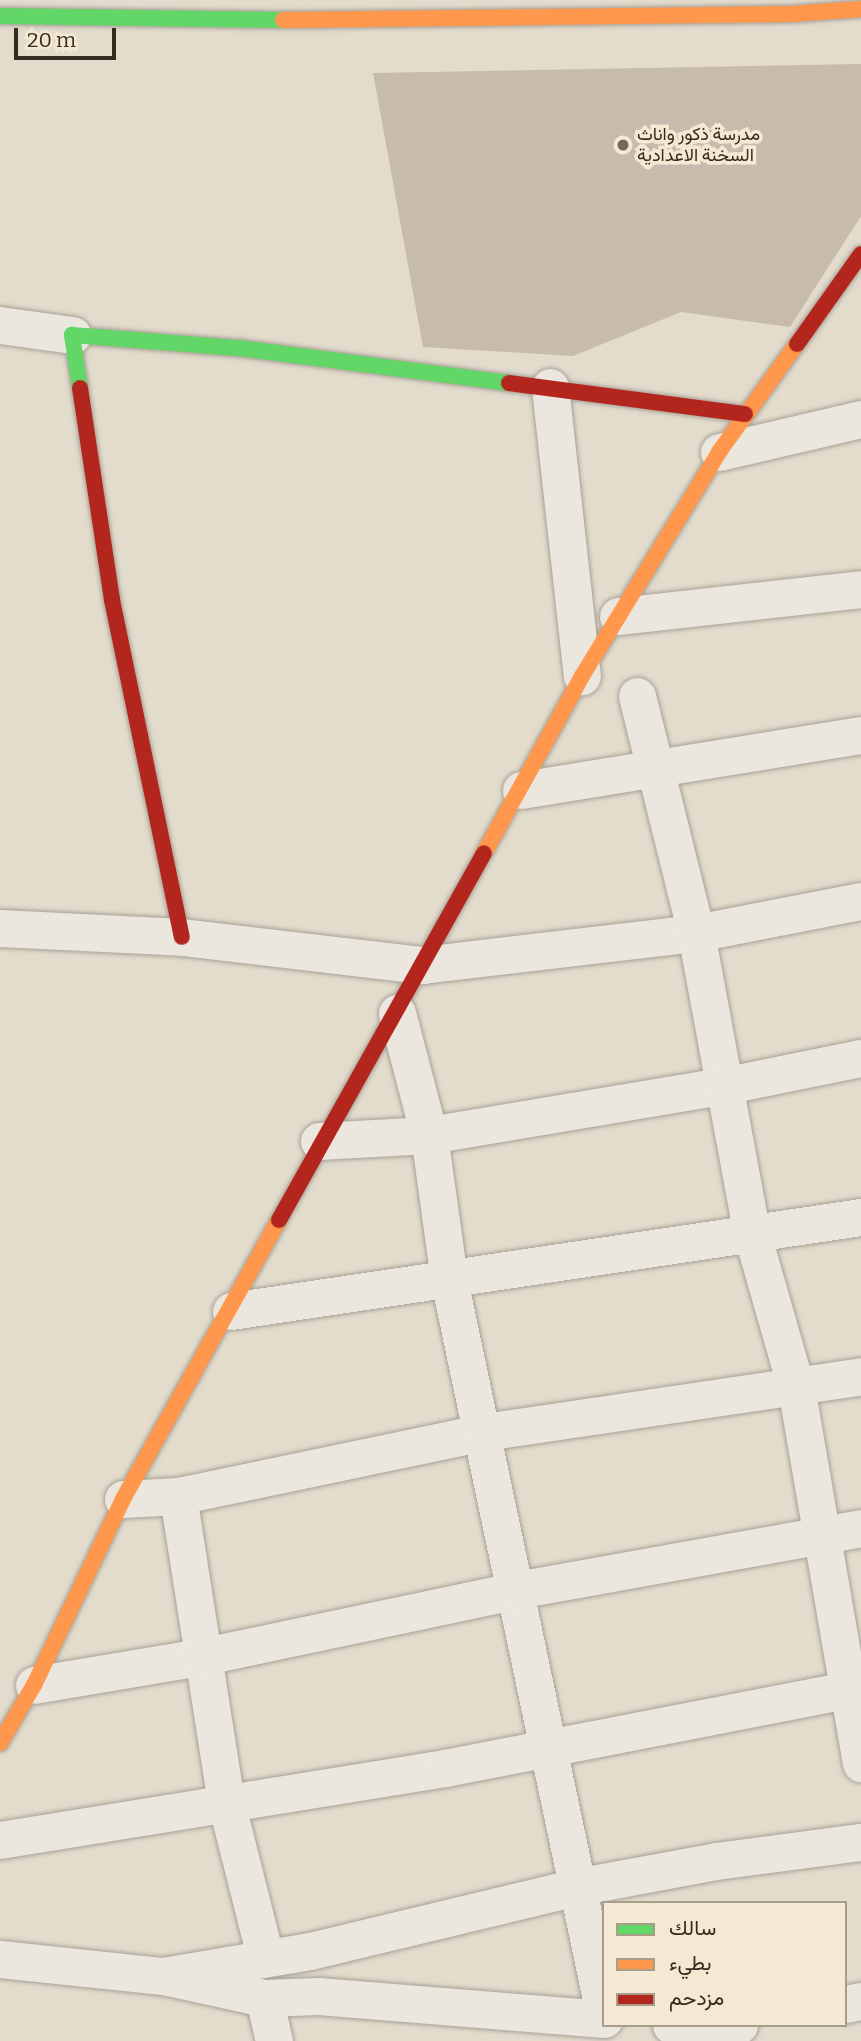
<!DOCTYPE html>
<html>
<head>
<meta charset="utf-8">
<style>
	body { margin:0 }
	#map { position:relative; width:861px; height:2041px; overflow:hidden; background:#e3dccd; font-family:Bitter,Vazirmatn,serif }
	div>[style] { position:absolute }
	.building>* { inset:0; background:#c7bbae }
	.roads { filter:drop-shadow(0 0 2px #a8a196) drop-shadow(0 0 2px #a8a196) }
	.street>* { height:37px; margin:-18.5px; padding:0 18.5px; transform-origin:18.5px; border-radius:18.5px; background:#ece7de }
	.fast>* { height:16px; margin:-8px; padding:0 8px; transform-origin:8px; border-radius:8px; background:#63d668 }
	.slow>* { height:16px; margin:-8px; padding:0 8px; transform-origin:8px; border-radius:8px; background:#ff974d }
	.jam>* { height:16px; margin:-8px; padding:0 8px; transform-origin:8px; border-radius:8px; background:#b3261e }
	.dots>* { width:19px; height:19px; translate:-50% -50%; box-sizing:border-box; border:4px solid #f4ead3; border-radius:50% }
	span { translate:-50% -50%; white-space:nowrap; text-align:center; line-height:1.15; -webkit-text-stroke:7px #f4ead3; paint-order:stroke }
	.poi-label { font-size:18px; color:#372a1f }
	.left { translate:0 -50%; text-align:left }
	.legend { position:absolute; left:602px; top:1901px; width:245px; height:126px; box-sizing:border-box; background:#f4ead3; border:2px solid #a89d8b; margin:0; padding:9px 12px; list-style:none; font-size:21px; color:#372a1f }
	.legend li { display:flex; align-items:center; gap:14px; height:35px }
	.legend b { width:35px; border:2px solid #a89d8b }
	.scale { position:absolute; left:14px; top:28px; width:102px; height:32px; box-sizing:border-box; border:4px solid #372a1f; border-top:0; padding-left:9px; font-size:21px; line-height:24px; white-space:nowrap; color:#372a1f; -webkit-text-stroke:5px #f4ead3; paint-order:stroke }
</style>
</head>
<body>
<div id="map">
	<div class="building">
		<i style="clip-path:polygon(861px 64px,861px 216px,790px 327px,681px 312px,573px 356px,423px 347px,373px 73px)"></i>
	</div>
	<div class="roads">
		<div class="street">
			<i style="left:0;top:325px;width:73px;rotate:7.9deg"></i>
			<i style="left:550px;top:387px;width:291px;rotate:83.7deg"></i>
			<i style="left:719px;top:452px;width:146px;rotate:-13.1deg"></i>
			<i style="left:618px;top:616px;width:244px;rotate:-6.3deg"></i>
			<i style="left:637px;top:696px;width:244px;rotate:76deg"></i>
			<i style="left:696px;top:933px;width:306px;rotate:79.5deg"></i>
			<i style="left:752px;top:1234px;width:159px;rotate:74deg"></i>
			<i style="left:796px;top:1387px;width:382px;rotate:80.2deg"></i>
			<i style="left:521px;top:790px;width:344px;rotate:-9.2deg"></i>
			<i style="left:0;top:928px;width:182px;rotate:2.8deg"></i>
			<i style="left:182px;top:937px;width:242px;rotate:6.7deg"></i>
			<i style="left:422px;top:965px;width:276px;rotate:-6.7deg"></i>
			<i style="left:696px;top:933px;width:168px;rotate:-11deg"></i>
			<i style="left:397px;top:1013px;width:126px;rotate:75.3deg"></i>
			<i style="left:429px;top:1135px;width:146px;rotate:82.1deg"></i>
			<i style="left:449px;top:1280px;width:749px;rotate:78.06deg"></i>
			<i style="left:319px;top:1141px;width:110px;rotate:-3.1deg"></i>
			<i style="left:429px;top:1135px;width:298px;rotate:-9.5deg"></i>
			<i style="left:723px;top:1086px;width:141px;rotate:-11.5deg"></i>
			<i style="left:231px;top:1311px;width:637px;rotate:-8.49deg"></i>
			<i style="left:178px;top:1496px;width:310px;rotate:81.1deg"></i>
			<i style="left:226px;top:1802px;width:159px;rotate:75.8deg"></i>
			<i style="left:123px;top:1499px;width:55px;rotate:-3.1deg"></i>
			<i style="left:178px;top:1496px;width:313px;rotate:-11.8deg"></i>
			<i style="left:484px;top:1432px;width:381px;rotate:-8.4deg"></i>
			<i style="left:34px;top:1685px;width:168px;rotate:-9.6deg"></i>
			<i style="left:200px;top:1657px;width:324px;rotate:-11.9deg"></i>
			<i style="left:517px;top:1590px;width:350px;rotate:-10.2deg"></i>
			<i style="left:0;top:1840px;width:451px;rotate:-9.2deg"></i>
			<i style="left:445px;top:1768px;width:424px;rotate:-11deg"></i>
			<i style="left:0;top:1959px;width:164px;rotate:6deg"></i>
			<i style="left:163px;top:1976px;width:103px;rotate:12.3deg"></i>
			<i style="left:264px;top:1998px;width:44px;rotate:76.9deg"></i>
			<i style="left:163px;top:1976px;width:149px;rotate:-9.7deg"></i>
			<i style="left:310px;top:1951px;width:274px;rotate:-13.5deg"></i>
			<i style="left:576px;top:1887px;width:142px;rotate:-10.5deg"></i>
			<i style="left:716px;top:1861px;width:146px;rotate:-7.5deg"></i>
			<i style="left:264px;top:1998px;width:54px;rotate:-2.1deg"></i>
			<i style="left:318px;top:1996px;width:287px;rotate:4.6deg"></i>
			<i style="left:845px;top:2004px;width:16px;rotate:-11deg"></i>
			<i style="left:671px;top:2025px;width:68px"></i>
		</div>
		<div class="fast">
			<i style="left:0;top:16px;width:283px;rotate:0.8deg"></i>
			<i style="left:80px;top:388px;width:54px;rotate:-98.6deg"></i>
			<i style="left:72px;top:335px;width:168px;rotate:4.5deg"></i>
			<i style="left:239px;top:348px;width:272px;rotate:7.4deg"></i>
		</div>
		<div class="slow">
			<i style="left:283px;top:20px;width:508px;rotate:-0.68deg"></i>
			<i style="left:791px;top:14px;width:70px;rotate:-4.1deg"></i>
			<i style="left:484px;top:853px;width:202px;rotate:-61deg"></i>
			<i style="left:582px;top:676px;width:263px;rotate:-58.5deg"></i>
			<i style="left:719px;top:452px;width:133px;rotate:-54.2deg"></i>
			<i style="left:0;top:1743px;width:67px;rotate:-59.6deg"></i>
			<i style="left:34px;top:1685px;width:206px;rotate:-64.4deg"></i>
			<i style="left:123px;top:1499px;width:320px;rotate:-60.8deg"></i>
		</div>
		<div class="jam">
			<i style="left:797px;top:344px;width:110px;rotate:-54.6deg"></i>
			<i style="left:509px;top:383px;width:238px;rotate:7.5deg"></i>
			<i style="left:80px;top:388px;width:214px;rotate:81.4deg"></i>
			<i style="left:112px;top:600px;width:344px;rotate:78.3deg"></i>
			<i style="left:279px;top:1220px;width:420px;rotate:-60.8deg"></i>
		</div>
	</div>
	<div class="dots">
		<i style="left:623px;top:145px;background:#73685c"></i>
	</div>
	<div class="poi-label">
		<span class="left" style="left:637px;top:145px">مدرسة ذكور واناث<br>السخنة الاعدادية</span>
	</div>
	<ul class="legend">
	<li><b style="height:9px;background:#63d668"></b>سالك</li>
	<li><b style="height:9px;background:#ff974d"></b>بطيء</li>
	<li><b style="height:9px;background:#b3261e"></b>مزدحم</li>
	</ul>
	<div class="scale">20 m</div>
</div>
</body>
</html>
